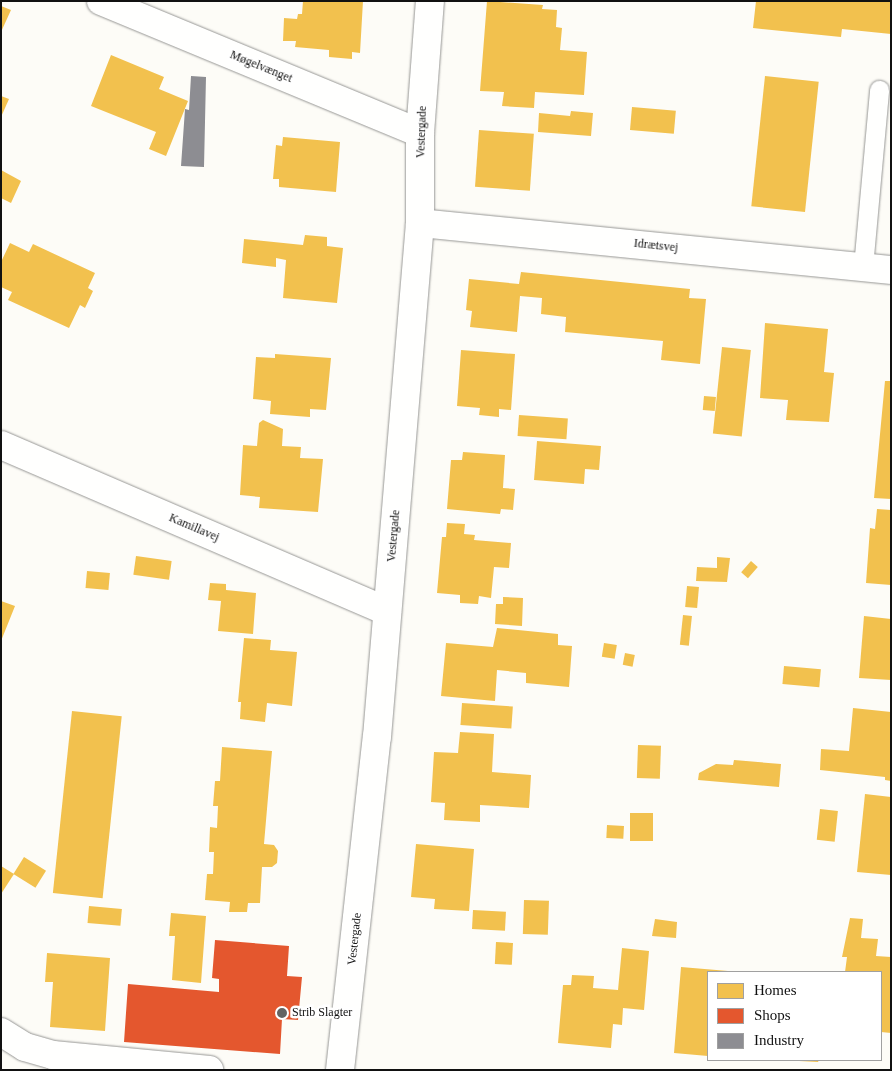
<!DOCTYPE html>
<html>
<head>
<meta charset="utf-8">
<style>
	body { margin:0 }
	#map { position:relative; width:892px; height:1071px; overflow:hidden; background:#fdfcf7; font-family:"Times New Roman",serif }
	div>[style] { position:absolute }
	.homes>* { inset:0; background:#f2c14e; transform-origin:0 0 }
	.shops>* { inset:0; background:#e4572e }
	.industry>* { inset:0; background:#8d8d92 }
	.roads { filter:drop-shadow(0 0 1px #979795) drop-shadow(0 0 1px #979795) }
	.service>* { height:19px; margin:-9.5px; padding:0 9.5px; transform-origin:9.5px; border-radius:9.5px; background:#fffffe }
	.minor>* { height:28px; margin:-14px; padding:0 14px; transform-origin:14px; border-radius:14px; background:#fffffe }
	.tertiary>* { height:28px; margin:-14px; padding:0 14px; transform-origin:14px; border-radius:14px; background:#fffffe }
	.dots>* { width:14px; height:14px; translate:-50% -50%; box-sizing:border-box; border:2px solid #fff; border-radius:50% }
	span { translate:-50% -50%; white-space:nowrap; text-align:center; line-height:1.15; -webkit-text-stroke:5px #fff; paint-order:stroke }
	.street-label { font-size:12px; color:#111 }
	.poi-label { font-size:12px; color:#111 }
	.left { translate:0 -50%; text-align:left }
	.frame { position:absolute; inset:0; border:2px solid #111; pointer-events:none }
	.legend { position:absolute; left:707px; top:971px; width:175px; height:90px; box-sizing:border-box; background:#fff; border:1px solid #a0a0a0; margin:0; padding:6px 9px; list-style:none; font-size:15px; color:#111 }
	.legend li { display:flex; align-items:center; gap:10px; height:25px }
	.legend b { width:25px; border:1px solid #a0a0a0 }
</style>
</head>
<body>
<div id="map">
	<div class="homes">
		<i style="clip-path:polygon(303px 1px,363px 1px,360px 53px,352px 52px,352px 59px,329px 57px,329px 50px,295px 47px,296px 41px,283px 41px,284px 18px,297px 19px,298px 14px,302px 14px)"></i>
		<i style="clip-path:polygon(487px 1px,543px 5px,542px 9px,557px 10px,556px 27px,562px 28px,560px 50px,587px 52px,584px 95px,535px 92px,534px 108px,502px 106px,504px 92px,480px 91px)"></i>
		<i style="clip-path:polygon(756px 1px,891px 1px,891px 34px,842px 29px,841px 37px,753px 28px)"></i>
		<i style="clip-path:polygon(1px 6px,11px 10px,1px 32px)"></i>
		<i style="clip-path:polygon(111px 55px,164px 77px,159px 89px,188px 101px,166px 156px,149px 149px,156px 132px,91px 106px)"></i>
		<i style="left:765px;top:76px;width:54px;height:131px;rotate:6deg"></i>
		<i style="clip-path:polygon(1px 96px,9px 99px,1px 117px)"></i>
		<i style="left:632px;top:107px;width:44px;height:23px;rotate:5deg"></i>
		<i style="clip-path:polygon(571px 111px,593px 113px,591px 136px,538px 132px,539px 113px,570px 116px)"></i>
		<i style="left:479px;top:130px;width:55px;height:57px;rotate:4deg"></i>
		<i style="clip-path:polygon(283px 137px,340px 142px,336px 192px,279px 187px,279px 179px,273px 179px,276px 145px,282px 146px)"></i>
		<i style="clip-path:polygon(1px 170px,21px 181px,11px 203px,1px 198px)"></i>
		<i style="clip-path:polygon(305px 235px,327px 237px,327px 246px,343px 248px,337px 303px,283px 298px,286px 260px,276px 258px,276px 267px,242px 263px,244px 239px,303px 245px)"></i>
		<i style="clip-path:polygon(10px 243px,29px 252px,33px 244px,95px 273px,88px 288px,93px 291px,85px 308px,80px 305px,69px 328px,8px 300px,12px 292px,1px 287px,1px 262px)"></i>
		<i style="clip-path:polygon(521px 272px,690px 289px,689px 298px,706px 299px,700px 364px,661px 360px,663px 341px,565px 332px,566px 317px,541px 314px,542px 298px,520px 296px,517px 332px,470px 327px,472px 311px,466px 310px,469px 279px,519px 284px)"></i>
		<i style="clip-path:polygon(765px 323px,828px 329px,824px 372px,834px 373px,829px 422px,786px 420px,788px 400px,760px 398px)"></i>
		<i style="left:722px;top:347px;width:29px;height:87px;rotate:6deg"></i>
		<i style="clip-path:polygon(461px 350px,515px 354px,511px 410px,499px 409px,499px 417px,479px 415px,480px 408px,457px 406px)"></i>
		<i style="clip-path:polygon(275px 354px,331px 358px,326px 410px,310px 409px,310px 417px,270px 414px,271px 401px,253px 399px,256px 357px,275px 358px)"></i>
		<i style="clip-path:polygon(885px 381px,891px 381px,891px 499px,874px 498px)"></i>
		<i style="left:704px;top:396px;width:12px;height:14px;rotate:5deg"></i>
		<i style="left:519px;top:415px;width:49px;height:21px;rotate:4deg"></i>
		<i style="clip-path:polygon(263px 420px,283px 429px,282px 446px,301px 447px,300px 458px,323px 459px,318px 512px,259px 508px,260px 497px,240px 495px,243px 445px,257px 446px,259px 423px)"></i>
		<i style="clip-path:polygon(537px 441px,601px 446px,599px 470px,585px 469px,584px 484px,534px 480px)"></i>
		<i style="clip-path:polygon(463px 452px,505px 455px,503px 488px,515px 489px,513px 510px,501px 509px,500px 514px,447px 509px,451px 460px,462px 460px)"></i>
		<i style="clip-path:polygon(877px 509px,891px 510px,891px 585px,866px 583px,870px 528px,875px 529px)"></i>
		<i style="clip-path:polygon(447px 523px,465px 524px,464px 534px,475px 535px,474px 540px,511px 543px,509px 568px,494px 567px,491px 598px,479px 596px,478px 604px,460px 603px,460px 595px,437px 593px,442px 537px,446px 537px)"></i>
		<i style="left:136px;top:556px;width:36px;height:19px;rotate:8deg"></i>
		<i style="clip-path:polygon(717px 557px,730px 558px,727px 582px,696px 581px,697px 567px,717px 568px)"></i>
		<i style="left:751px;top:561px;width:9px;height:15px;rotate:41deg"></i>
		<i style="left:87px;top:571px;width:23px;height:17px;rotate:5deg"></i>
		<i style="clip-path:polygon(210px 583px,226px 584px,226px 590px,256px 593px,253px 634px,218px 631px,221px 601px,208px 600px)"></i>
		<i style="left:687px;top:586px;width:12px;height:21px;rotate:5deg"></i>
		<i style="clip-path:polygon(503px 597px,523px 598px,522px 626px,495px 624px,496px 604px,503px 604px)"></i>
		<i style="clip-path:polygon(1px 601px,15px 606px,1px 641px)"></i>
		<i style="left:683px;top:615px;width:9px;height:30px;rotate:6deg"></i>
		<i style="clip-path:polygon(864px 616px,891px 619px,891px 680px,859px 678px)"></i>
		<i style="clip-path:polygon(497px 628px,558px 634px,558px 645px,572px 646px,569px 687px,526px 683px,526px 673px,497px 670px,495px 701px,441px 696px,446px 643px,493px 647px)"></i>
		<i style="clip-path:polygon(244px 638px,271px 640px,270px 650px,297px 652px,292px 706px,267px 703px,265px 722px,240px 719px,241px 702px,238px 702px)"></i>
		<i style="left:604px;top:643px;width:13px;height:14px;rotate:9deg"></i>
		<i style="left:625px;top:653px;width:10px;height:12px;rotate:11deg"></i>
		<i style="left:784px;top:666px;width:37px;height:18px;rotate:5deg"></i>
		<i style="left:462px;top:703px;width:51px;height:22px;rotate:4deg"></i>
		<i style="clip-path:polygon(853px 708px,891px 712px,891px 781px,885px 780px,885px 777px,820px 770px,821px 749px,849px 751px)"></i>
		<i style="left:72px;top:711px;width:50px;height:183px;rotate:6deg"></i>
		<i style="clip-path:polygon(460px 732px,494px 734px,492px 772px,531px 775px,529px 808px,480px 805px,480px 822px,444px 820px,445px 803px,431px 802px,434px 752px,458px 753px)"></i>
		<i style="left:638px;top:745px;width:23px;height:33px;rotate:2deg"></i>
		<i style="clip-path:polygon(222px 747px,272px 751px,264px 844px,274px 845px,278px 851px,277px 863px,272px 867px,262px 867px,260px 903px,248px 903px,247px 912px,229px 912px,230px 902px,205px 900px,207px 874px,213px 874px,214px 852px,209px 852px,210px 827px,217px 828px,218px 806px,213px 806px,215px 781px,220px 781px)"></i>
		<i style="clip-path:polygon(734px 760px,781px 764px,779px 787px,698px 780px,699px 773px,716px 764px,733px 765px)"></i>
		<i style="clip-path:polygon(865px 794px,891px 797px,891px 875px,857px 872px)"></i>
		<i style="left:820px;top:809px;width:18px;height:31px;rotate:6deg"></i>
		<i style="left:630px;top:813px;width:23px;height:28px"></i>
		<i style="left:607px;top:825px;width:17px;height:13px;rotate:3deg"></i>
		<i style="clip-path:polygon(416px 844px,474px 849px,469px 911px,434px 909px,435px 899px,411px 897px)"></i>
		<i style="left:24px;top:857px;width:26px;height:20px;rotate:32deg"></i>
		<i style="clip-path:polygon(1px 866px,14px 874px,1px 894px)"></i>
		<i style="left:524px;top:900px;width:25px;height:34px;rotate:2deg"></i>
		<i style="left:89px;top:906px;width:33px;height:17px;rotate:5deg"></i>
		<i style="left:473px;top:910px;width:33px;height:19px;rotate:3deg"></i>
		<i style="clip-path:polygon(171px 913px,206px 916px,201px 983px,172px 980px,175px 936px,169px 936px)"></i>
		<i style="clip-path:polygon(850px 918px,863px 919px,861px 938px,878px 939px,876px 956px,891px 957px,891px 1033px,881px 1032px,881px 972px,845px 972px,847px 957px,842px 957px)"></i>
		<i style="clip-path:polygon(655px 919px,677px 922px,676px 938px,652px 936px)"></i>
		<i style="left:496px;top:942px;width:17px;height:22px;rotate:3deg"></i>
		<i style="clip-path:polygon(622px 948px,649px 951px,644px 1010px,623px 1008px,622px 1025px,613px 1024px,611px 1048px,558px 1043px,563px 985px,571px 985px,572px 975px,594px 976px,593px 988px,618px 990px)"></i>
		<i style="clip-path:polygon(47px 953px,110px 958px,105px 1031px,50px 1027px,53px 982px,45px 982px)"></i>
		<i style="clip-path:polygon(681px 967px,728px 971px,708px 972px,708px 1056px,674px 1053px)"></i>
		<i style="clip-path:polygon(799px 1060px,819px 1060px,818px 1062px,799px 1061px)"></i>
	</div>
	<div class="shops">
		<i style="clip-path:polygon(215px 940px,289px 946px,287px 976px,302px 977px,298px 1020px,282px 1019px,280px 1054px,124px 1042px,128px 984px,219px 992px,219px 979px,212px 978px)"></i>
	</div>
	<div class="industry">
		<i style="clip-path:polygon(191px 76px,206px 77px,204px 167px,181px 166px,185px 109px,189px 110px)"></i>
	</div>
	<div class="roads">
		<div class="service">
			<i style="left:863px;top:267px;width:178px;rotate:-84.8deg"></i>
		</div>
		<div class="minor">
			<i style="left:101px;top:1px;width:345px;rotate:22.5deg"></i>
			<i style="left:420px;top:223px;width:473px;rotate:5.7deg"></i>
			<i style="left:1px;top:445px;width:420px;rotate:23.3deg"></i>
			<i style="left:1px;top:1032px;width:28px;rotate:32deg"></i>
			<i style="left:25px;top:1047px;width:29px;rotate:16deg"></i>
			<i style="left:53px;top:1055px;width:157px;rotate:5.5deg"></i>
		</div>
		<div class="tertiary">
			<i style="left:340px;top:1070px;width:335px;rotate:-83.7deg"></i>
			<i style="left:377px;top:737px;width:516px;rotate:-85.22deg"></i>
			<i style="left:420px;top:223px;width:90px;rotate:-90deg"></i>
			<i style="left:420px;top:133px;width:132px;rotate:-85.7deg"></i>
		</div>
	</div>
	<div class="dots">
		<i style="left:282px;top:1013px;background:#646362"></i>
	</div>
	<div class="street-label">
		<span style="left:261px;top:67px;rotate:22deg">Møgelvænget</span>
		<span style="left:422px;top:132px;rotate:-88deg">Vestergade</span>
		<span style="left:656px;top:246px;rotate:6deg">Idrætsvej</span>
		<span style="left:194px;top:528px;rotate:23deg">Kamillavej</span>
		<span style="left:394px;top:536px;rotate:-85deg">Vestergade</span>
		<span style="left:355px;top:939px;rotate:-84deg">Vestergade</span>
	</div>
	<div class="poi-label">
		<span class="left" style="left:292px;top:1013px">Strib Slagter</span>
	</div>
	<div class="frame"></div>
	<ul class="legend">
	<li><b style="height:14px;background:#f2c14e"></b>Homes</li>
	<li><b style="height:14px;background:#e4572e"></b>Shops</li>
	<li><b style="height:14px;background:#8d8d92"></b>Industry</li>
	</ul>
</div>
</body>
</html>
